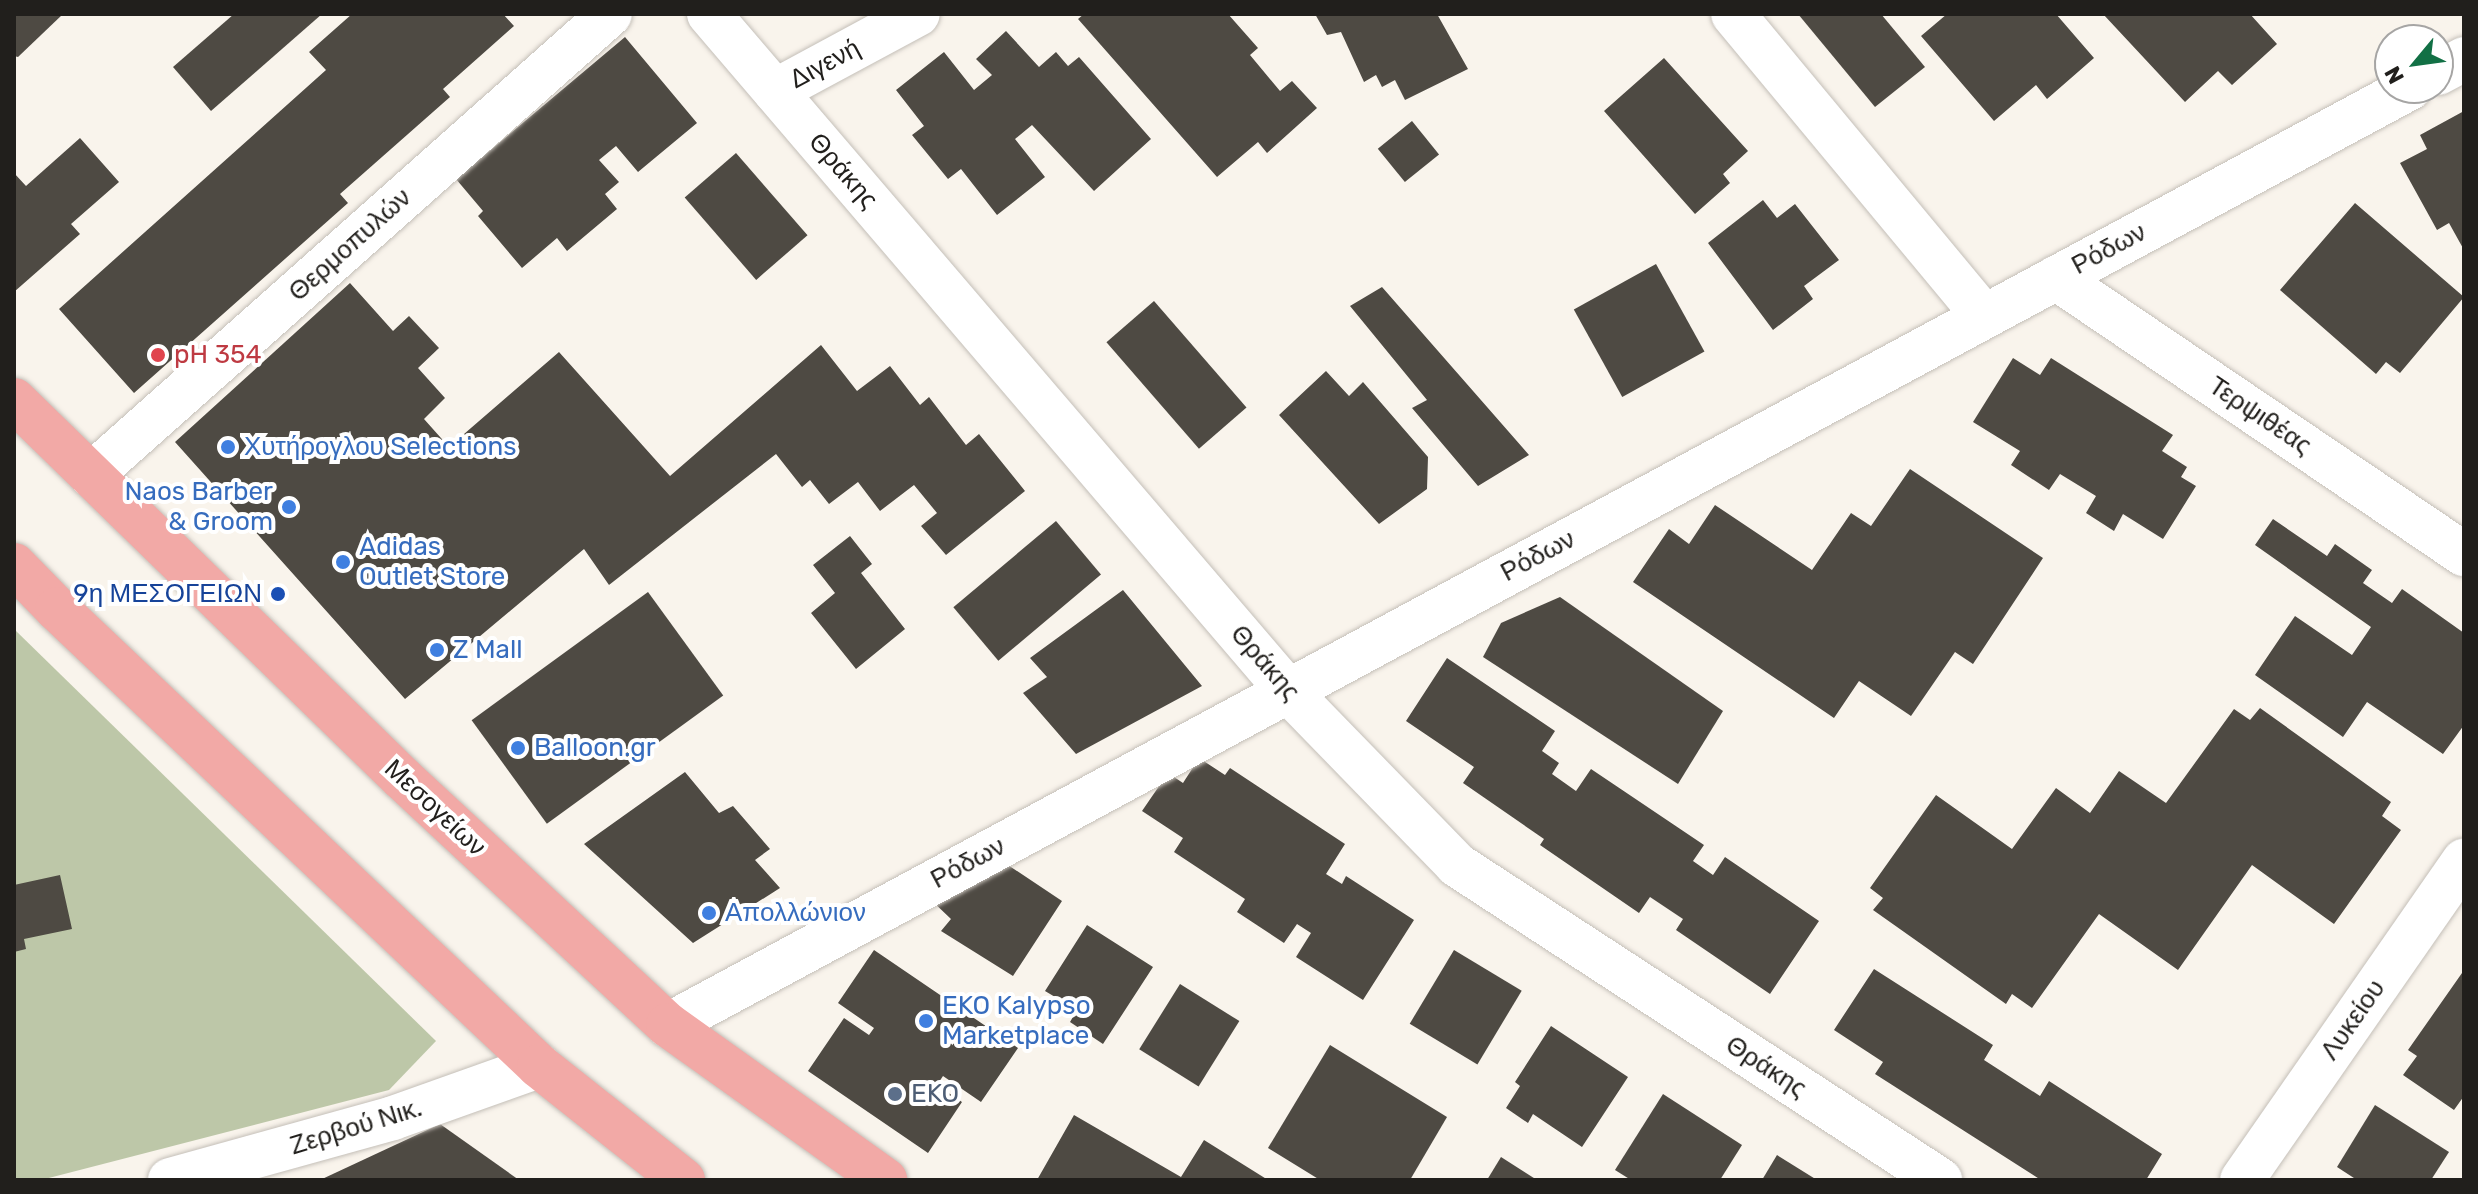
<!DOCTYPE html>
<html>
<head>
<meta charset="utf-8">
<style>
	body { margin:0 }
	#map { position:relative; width:2478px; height:1194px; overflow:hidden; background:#f9f4ec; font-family:Rubik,sans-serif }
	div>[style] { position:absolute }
	.green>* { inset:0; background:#bdc7a8 }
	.building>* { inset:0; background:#4e4a43; transform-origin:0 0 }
	.roads { filter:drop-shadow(0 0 2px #c4bfb8) drop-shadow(0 0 2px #c4bfb8) }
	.minor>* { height:44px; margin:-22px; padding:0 22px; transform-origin:22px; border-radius:22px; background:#fff }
	.major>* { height:44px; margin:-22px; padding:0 22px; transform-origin:22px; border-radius:22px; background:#f2a9a6 }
	.dots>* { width:22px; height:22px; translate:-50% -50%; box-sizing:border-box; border:4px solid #fff; border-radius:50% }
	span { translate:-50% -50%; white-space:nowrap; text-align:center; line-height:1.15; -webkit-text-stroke:8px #fff; paint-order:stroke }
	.street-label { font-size:26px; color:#211f1c }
	.health-label { font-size:26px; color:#be3a42 }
	.left { translate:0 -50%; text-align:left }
	.shop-label { font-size:26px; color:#366cbe }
	.right { translate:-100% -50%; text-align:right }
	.transit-label { font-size:26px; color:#164399 }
	.service-label { font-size:26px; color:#4e5e75 }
	.frame { position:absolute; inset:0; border:16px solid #211f1c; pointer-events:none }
	.north { position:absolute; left:2374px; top:24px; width:80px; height:80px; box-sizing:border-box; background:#fff; border:2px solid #a6a5a4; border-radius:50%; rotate:241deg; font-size:22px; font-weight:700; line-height:32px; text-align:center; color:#211f1c }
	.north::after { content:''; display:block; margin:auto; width:28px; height:36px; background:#127045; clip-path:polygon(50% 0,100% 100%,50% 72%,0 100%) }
</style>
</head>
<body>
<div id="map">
	<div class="green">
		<i style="clip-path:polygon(14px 629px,436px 1041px,389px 1090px,41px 1180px,14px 1180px)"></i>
	</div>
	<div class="building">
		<i style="clip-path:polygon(14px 14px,63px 14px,18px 57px,14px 56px)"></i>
		<i style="clip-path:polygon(234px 14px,322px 14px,211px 111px,173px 67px)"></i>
		<i style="clip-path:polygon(352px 14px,503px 14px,514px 26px,443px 89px,450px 97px,340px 194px,348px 203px,134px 393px,59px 309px,326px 70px,309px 52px)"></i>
		<i style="clip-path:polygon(1084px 14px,1228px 14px,1258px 48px,1250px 55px,1280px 91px,1292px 81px,1317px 108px,1267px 153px,1258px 142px,1217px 177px,1078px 19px)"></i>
		<i style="clip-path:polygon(1315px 14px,1437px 14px,1468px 69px,1405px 100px,1395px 80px,1382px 87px,1376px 75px,1364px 82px,1341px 32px,1327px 35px)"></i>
		<i style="clip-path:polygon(1798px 14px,1881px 14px,1925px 67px,1875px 107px)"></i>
		<i style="clip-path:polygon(1947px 14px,2056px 14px,2094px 58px,2047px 99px,2036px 85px,1994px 121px,1921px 36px)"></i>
		<i style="clip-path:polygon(2103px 14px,2250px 14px,2277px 44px,2232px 85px,2218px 71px,2185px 102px)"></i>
		<i style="clip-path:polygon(1006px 31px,1039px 67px,1056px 52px,1068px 66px,1079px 57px,1151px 139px,1094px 191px,1032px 125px,1015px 139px,1045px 177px,997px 215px,961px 169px,948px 179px,912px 135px,924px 126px,896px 90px,944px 52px,974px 90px,992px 75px,976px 59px)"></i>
		<i style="clip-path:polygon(625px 37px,697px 123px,638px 172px,616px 146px,599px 160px,619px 182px,605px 194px,617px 209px,567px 251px,557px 238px,522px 268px,478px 216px,483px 211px,456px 179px)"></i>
		<i style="clip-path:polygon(1664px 58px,1748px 151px,1723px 174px,1730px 183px,1695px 214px,1604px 111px)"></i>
		<i style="clip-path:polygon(2464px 111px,2464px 250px,2449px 223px,2437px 230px,2400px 163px,2427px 149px,2420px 135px)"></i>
		<i style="left:1412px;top:121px;width:43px;height:44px;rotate:51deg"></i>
		<i style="clip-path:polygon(80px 138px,119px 182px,71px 224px,80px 234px,14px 292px,14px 173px,26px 186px)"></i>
		<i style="left:736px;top:153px;width:109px;height:68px;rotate:49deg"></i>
		<i style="clip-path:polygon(1763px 200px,1777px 218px,1795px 204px,1839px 260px,1804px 286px,1813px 299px,1773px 330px,1708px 243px)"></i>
		<i style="clip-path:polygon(2355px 203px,2464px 297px,2400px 373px,2386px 362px,2376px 374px,2280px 290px)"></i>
		<i style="left:1656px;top:264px;width:100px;height:94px;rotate:61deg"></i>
		<i style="clip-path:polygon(350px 283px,393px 331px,409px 316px,439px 348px,418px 368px,445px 398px,424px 419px,449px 447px,559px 352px,670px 476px,821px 345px,857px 391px,890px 366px,920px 405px,929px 397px,966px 445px,979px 434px,1025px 491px,946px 555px,921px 526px,937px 513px,914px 485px,880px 511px,858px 482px,829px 504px,810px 480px,802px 487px,776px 454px,609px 585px,584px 549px,405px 699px,175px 442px)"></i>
		<i style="clip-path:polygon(1382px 287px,1529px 455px,1478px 486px,1412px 408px,1427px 400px,1350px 306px)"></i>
		<i style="left:1154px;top:301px;width:141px;height:63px;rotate:49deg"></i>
		<i style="clip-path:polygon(2013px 358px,2040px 375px,2051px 358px,2173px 435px,2162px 451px,2187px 467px,2181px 477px,2196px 486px,2163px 539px,2123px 514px,2114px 531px,2086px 513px,2096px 496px,2060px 474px,2049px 490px,2011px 465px,2020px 451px,1973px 422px)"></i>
		<i style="clip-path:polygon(1326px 371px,1349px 396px,1363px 382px,1428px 457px,1427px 489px,1379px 524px,1279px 415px)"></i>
		<i style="clip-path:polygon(1910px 469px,2043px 558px,1973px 664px,1955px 652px,1911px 716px,1859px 681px,1834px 718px,1633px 582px,1669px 529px,1689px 544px,1715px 505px,1812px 570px,1851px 513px,1871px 526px)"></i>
		<i style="clip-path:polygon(2273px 519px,2327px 556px,2335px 544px,2372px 570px,2363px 583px,2392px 603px,2402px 589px,2464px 633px,2464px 725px,2443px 754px,2367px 702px,2343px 737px,2255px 675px,2295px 616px,2352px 655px,2371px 627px,2255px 545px)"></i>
		<i style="left:1056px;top:521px;width:70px;height:134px;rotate:50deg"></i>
		<i style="clip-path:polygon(850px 536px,872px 564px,861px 573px,905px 629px,856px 669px,811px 613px,835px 593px,813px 565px)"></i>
		<i style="clip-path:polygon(1123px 590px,1202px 686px,1076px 754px,1023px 693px,1047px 677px,1030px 658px)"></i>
		<i style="left:648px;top:592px;width:128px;height:218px;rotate:54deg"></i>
		<i style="clip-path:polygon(1560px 597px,1723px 711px,1678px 784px,1483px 657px,1501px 623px)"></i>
		<i style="clip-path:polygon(1447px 658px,1555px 731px,1542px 751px,1559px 763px,1552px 774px,1576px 791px,1591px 769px,1704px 845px,1693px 861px,1713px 875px,1725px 857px,1819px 921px,1770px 994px,1676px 930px,1683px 919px,1650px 897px,1639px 913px,1540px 845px,1544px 839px,1463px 783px,1474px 767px,1406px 721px)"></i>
		<i style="clip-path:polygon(2260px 708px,2391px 802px,2382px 816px,2401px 830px,2334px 924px,2252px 865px,2178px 970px,2099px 914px,2032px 1008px,2012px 994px,2006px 1004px,1873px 910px,1883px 898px,1870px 888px,1936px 795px,2012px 849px,2056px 788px,2090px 813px,2119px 771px,2166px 803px,2234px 709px,2250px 720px)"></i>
		<i style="clip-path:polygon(1199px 758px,1225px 775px,1230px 768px,1345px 844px,1326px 874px,1342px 884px,1346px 876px,1414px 920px,1363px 1000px,1296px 957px,1311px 933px,1297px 924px,1284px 943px,1237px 912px,1245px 899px,1174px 852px,1183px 838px,1142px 811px,1168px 773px,1183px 783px)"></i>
		<i style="clip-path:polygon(685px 772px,719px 813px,733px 806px,770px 849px,755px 860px,780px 888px,693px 943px,584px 844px)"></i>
		<i style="clip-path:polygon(999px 859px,1062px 901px,1013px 976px,941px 931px,951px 919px,930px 899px)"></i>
		<i style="clip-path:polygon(60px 875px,72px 929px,24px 939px,26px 949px,14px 952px,14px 885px)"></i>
		<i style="clip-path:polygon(1087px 925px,1153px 967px,1103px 1044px,1070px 1022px,1077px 1010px,1045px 991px)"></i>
		<i style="clip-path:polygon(874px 950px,1018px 1048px,981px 1102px,943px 1076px,937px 1085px,962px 1102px,928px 1153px,808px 1071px,844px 1018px,869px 1035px,874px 1028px,838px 1003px)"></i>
		<i style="left:1454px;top:950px;width:79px;height:86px;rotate:31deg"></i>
		<i style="clip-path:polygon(1874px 969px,1993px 1045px,1984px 1060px,2040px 1096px,2049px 1081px,2162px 1154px,2146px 1180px,2041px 1180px,1875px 1074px,1883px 1062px,1834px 1030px)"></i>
		<i style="clip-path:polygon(2462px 973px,2464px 1096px,2454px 1110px,2403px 1075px,2417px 1056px,2408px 1050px)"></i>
		<i style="left:1180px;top:984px;width:70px;height:77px;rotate:32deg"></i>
		<i style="clip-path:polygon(1551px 1026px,1628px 1077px,1582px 1147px,1533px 1114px,1528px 1123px,1506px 1108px,1520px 1086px,1515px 1082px)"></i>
		<i style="clip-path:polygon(1330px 1045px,1447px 1117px,1410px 1180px,1320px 1180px,1268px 1148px)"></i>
		<i style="clip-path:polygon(1663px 1094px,1742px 1145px,1720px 1180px,1631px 1180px,1615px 1170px)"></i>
		<i style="clip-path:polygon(2375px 1105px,2449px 1152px,2431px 1180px,2357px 1180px,2337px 1167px)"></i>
		<i style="clip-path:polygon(1074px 1115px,1181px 1177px,1204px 1140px,1268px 1180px,1037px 1180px)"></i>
		<i style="clip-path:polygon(440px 1124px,519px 1180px,320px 1180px)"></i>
		<i style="clip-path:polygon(1777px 1155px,1817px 1180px,1762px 1180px)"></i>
		<i style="clip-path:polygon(1501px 1157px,1537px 1180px,1487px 1180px)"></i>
	</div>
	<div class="roads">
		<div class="minor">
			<i style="left:709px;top:14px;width:891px;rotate:49.46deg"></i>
			<i style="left:1288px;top:691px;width:243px;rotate:45.8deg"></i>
			<i style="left:1457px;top:865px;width:577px;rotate:33.11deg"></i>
			<i style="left:1733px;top:14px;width:393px;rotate:50.3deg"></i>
			<i style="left:2438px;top:73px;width:30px;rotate:-28deg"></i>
			<i style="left:775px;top:91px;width:162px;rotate:-28.3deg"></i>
			<i style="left:2056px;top:278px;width:493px;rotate:34.1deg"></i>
			<i style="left:91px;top:475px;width:694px;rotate:-41.61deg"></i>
			<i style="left:668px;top:1025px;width:1978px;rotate:-28.28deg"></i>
			<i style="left:170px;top:1180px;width:231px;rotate:-15.5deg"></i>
			<i style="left:393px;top:1118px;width:155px;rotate:-19.6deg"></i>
			<i style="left:2242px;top:1180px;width:389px;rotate:-55.2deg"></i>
		</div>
		<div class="major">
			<i style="left:14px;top:400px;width:542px;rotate:44.25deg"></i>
			<i style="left:402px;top:778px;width:363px;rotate:42.9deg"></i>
			<i style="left:668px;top:1025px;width:267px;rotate:35.5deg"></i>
			<i style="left:14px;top:565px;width:62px;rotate:45.7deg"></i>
			<i style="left:57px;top:609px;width:664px;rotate:43.47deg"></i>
			<i style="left:539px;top:1066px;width:184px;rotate:38.4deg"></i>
		</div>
	</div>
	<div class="dots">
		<i style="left:158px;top:355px;background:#e0444e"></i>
		<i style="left:228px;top:447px;background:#3f7fe0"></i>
		<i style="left:289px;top:507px;background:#3f7fe0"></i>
		<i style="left:343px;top:562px;background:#3f7fe0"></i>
		<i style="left:278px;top:594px;background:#1a4fb4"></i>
		<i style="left:437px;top:650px;background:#3f7fe0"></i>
		<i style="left:518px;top:748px;background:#3f7fe0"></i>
		<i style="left:709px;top:913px;background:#3f7fe0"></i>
		<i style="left:926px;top:1021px;background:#3f7fe0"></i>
		<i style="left:895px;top:1094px;background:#5c6f8a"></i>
	</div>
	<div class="street-label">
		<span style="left:825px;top:64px;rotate:-28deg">Διγενή</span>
		<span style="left:843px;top:171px;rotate:49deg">Θράκης</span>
		<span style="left:350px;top:245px;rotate:-42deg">Θερμοπυλών</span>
		<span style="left:2109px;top:249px;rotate:-28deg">Ρόδων</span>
		<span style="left:2260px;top:416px;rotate:34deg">Τερψιθέας</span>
		<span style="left:1538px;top:556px;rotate:-28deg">Ρόδων</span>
		<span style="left:1265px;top:663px;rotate:49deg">Θράκης</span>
		<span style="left:435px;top:808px;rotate:43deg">Μεσογείων</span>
		<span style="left:968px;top:863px;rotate:-28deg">Ρόδων</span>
		<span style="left:2353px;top:1020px;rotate:-55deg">Λυκείου</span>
		<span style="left:1766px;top:1067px;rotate:33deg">Θράκης</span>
		<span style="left:356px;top:1127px;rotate:-17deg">Ζερβού Νικ.</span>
	</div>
	<div class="health-label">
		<span class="left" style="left:174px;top:355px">pH 354</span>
	</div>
	<div class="shop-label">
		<span class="left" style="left:244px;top:447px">Χυτήρογλου Selections</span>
		<span class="right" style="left:273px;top:507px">Naos Barber<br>&amp; Groom</span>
		<span class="left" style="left:359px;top:562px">Adidas<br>Outlet Store</span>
		<span class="left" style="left:453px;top:650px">Z Mall</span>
		<span class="left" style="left:534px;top:748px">Balloon.gr</span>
		<span class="left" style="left:725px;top:913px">Απολλώνιον</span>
		<span class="left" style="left:942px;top:1021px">EKO Kalypso<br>Marketplace</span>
	</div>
	<div class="transit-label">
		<span class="right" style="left:262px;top:594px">9η ΜΕΣΟΓΕΙΩΝ</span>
	</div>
	<div class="service-label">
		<span class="left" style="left:911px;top:1094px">EKO</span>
	</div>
	<div class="frame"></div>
	<div class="north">N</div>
</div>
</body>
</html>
